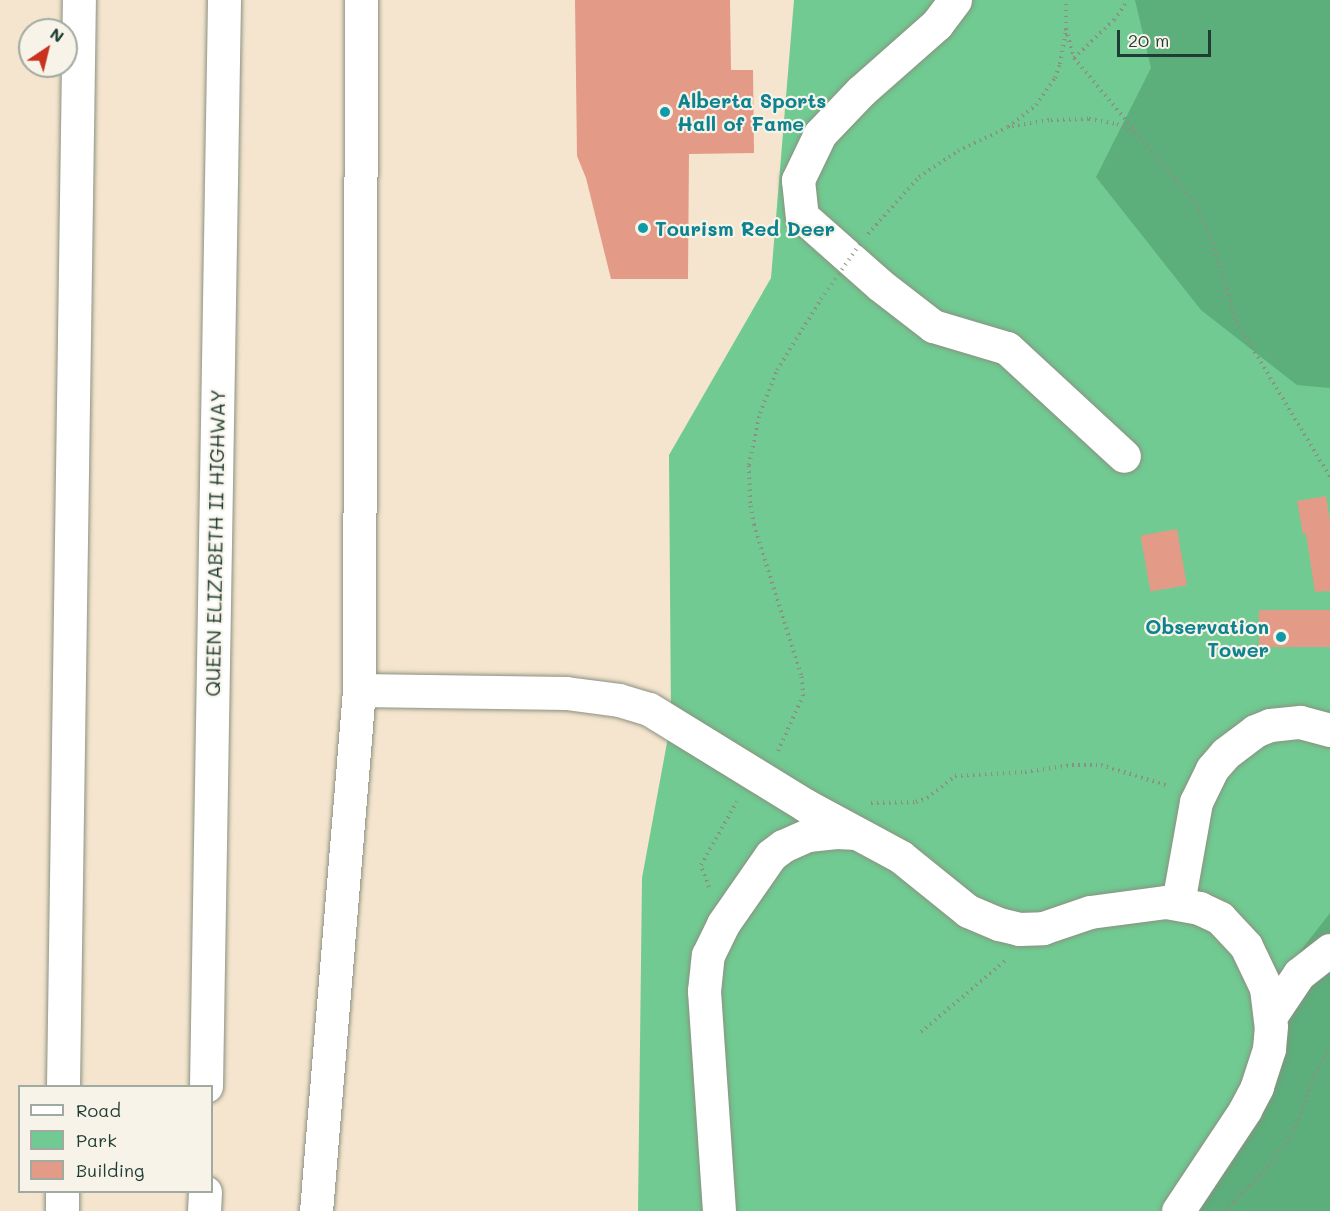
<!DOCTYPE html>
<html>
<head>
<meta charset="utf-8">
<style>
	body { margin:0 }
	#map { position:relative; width:1330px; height:1211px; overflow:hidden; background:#f5e5ce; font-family:Mali,sans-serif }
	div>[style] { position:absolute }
	.green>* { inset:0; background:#70ca91 }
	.forest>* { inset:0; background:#5cae7b }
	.building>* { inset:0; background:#e39b87; transform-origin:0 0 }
	.path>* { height:4px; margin-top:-2px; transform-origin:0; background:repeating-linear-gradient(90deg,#8a9181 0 1.5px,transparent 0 6px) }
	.roads { filter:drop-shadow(0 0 2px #8a9181) drop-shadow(0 0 2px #8a9181) }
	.minor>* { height:33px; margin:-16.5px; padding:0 16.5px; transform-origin:16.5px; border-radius:16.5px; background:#fff }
	.highway>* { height:33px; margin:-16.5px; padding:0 16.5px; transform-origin:16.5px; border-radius:16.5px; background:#fff }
	.path-bridge>* { height:4px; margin-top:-2px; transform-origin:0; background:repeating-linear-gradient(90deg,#8a9181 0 1.5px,transparent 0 6px) }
	.dots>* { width:16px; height:16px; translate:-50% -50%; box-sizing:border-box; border:3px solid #f7f3e8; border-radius:50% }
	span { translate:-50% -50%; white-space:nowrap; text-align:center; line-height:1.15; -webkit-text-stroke:4.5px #f7f3e8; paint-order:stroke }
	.culture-label { font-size:20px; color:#0d838f; font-weight:700 }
	.left { translate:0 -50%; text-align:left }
	.right { translate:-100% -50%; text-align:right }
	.street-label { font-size:20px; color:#1f3d34 }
	.legend { position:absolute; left:18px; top:1085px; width:195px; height:108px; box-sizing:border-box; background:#f7f3e8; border:2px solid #a1aaa0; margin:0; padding:8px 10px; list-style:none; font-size:18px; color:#1f3d34 }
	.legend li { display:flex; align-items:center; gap:12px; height:30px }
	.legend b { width:30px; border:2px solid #a1aaa0 }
	.north { position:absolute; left:18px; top:18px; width:60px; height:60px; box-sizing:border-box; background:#f7f3e8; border:2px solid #a1aaa0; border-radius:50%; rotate:35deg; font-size:16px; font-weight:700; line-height:24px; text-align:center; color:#1f3d34 }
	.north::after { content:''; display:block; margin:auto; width:21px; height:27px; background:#c8321e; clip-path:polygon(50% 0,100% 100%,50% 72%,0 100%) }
	.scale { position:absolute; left:1117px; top:30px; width:94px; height:27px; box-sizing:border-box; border:3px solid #1f3d34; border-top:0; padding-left:8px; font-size:18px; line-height:21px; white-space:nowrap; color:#1f3d34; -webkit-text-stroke:4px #f7f3e8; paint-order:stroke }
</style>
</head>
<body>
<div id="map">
	<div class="green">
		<i style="clip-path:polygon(794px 0,1330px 0,1330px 1211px,638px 1211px,642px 878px,671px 721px,669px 455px,771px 278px)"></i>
	</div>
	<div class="forest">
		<i style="clip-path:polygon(1135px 0,1330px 0,1330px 388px,1297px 385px,1201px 310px,1096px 177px,1151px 68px)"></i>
		<i style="clip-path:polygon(1330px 913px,1330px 1211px,1187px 1211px,1227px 1152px,1288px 967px)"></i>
	</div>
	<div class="building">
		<i style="clip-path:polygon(575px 0,730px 0,731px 70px,753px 70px,754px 153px,689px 154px,688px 279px,611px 279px,586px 178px,577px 156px)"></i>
		<i style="clip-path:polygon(1326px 496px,1330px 521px,1330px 591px,1315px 592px,1306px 534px,1303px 534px,1297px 501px)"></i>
		<i style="left:1177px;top:529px;width:57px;height:37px;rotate:80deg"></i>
		<i style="left:1330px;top:610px;width:37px;height:71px;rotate:90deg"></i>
	</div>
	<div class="path">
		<i style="left:1066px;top:29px;width:30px;rotate:75deg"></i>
		<i style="left:1074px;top:58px;width:190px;rotate:50.1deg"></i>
		<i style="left:1196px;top:204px;width:36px;rotate:66deg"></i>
		<i style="left:1211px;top:237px;width:88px;rotate:73.4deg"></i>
		<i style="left:1236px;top:321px;width:182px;rotate:58.9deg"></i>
		<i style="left:1074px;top:58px;width:55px;rotate:-43.5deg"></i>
		<i style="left:1114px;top:20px;width:24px;rotate:-55deg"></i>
		<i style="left:1012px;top:126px;width:39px;rotate:-9deg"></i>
		<i style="left:1051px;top:120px;width:38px;rotate:-2deg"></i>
		<i style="left:1089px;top:119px;width:28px;rotate:10deg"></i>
		<i style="left:1117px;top:124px;width:21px;rotate:25deg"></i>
		<i style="left:868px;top:234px;width:76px;rotate:-48.2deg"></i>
		<i style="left:919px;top:177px;width:47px;rotate:-33.7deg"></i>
		<i style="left:958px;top:151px;width:55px;rotate:-25.6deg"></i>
		<i style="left:1008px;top:127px;width:36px;rotate:-38deg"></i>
		<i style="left:1036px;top:105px;width:33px;rotate:-55deg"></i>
		<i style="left:1055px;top:78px;width:15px;rotate:-70deg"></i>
		<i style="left:1060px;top:64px;width:36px;rotate:-80deg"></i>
		<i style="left:1066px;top:29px;width:29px;rotate:-90deg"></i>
		<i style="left:778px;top:751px;width:60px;rotate:-65.6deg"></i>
		<i style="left:803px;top:696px;width:21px;rotate:-95deg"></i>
		<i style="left:801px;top:675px;width:157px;rotate:-107.4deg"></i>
		<i style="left:754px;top:525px;width:22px;rotate:-100deg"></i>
		<i style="left:750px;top:503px;width:38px;rotate:-92deg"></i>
		<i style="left:749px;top:465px;width:53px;rotate:-78.1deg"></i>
		<i style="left:760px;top:413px;width:46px;rotate:-68.4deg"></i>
		<i style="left:777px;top:370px;width:84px;rotate:-58.2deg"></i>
		<i style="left:871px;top:803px;width:45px;rotate:-1.3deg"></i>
		<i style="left:916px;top:802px;width:12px;rotate:-20deg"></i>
		<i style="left:927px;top:798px;width:36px;rotate:-38deg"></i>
		<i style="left:955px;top:776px;width:70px;rotate:-3.3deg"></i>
		<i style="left:1025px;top:772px;width:48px;rotate:-8.5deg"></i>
		<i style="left:1072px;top:765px;width:29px"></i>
		<i style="left:1101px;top:765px;width:71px;rotate:17.2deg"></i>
		<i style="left:709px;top:887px;width:23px;rotate:-110deg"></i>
		<i style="left:701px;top:865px;width:73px;rotate:-60.6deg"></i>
		<i style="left:921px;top:1032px;width:111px;rotate:-40.3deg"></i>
		<i style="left:1224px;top:1211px;width:50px;rotate:-44.2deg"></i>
		<i style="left:1260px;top:1176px;width:41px;rotate:-50.9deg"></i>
		<i style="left:1286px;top:1144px;width:28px;rotate:-63deg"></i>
		<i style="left:1299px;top:1119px;width:48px;rotate:-70.4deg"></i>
		<i style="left:1315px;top:1074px;width:30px;rotate:-60deg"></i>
	</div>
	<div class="roads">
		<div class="minor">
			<i style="left:955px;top:0;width:30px;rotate:127deg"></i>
			<i style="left:937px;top:24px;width:101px;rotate:138.6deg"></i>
			<i style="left:861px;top:91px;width:59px;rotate:133.6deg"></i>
			<i style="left:820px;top:134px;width:51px;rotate:115.6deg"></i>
			<i style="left:798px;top:180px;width:36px;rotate:84deg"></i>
			<i style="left:802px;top:216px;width:104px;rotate:41.5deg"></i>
			<i style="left:880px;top:285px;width:67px;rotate:37.7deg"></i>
			<i style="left:933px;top:326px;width:77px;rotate:16.6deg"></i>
			<i style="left:1007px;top:348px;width:159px;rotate:42.7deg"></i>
			<i style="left:359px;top:690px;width:207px;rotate:0.8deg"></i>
			<i style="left:566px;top:693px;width:53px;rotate:7.5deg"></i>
			<i style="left:619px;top:700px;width:31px;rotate:17deg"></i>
			<i style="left:649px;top:709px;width:183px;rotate:31.6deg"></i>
			<i style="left:805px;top:805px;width:109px;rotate:28.4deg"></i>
			<i style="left:901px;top:857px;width:86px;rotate:38.9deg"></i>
			<i style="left:968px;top:911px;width:34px;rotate:23deg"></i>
			<i style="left:999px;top:924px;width:21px;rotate:14deg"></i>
			<i style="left:1019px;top:929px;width:24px;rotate:-2deg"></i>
			<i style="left:1043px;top:928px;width:50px;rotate:-18.8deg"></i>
			<i style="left:1090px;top:912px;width:77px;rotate:-7.5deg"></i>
			<i style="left:1166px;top:902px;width:34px;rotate:10deg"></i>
			<i style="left:1199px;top:908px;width:23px;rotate:25deg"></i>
			<i style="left:1220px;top:918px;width:38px;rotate:47deg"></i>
			<i style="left:1246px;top:946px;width:47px;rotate:64.5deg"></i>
			<i style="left:1266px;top:988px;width:38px;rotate:83deg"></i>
			<i style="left:1271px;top:1026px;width:23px;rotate:95deg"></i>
			<i style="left:1269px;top:1049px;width:40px;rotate:108deg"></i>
			<i style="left:1257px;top:1087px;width:26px;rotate:118deg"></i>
			<i style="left:1245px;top:1110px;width:121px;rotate:123.6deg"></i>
			<i style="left:1178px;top:903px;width:103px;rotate:-79.9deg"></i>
			<i style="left:1196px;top:802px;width:37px;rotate:-64deg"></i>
			<i style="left:1212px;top:769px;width:21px;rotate:-49deg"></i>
			<i style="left:1226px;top:753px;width:36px;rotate:-37deg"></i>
			<i style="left:1255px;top:731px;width:16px;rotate:-22deg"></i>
			<i style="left:1270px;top:725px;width:30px;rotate:-6deg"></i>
			<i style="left:1300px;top:722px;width:31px;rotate:15deg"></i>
			<i style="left:1270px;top:1017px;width:52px;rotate:-56deg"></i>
			<i style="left:1299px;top:974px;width:39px;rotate:-38deg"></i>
			<i style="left:719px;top:1211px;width:221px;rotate:-93.9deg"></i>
			<i style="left:704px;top:991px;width:36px;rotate:-84deg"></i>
			<i style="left:708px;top:955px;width:34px;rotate:-64deg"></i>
			<i style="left:723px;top:924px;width:84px;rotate:-55.2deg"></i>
			<i style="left:771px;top:855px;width:15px;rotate:-37deg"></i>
			<i style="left:783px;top:846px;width:27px;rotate:-24deg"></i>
			<i style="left:808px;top:835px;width:28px;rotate:-6deg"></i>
			<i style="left:836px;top:832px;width:17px;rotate:3deg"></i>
		</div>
		<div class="highway">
			<i style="left:63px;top:1086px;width:1086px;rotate:-89.16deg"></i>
			<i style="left:206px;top:1086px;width:1086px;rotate:-89.05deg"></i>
			<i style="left:62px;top:1211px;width:19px;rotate:-90deg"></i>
			<i style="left:204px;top:1211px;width:19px;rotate:-87deg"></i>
			<i style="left:316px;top:1211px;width:523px;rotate:-85.28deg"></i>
			<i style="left:359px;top:690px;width:690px;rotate:-89.83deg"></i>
		</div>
	</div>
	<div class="path-bridge">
		<i style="left:821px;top:299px;width:71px;rotate:-54.7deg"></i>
	</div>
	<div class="dots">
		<i style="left:665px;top:112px;background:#0f9aa8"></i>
		<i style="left:643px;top:228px;background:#0f9aa8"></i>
		<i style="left:1281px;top:637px;background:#0f9aa8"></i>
	</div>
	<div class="culture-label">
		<span class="left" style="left:677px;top:112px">Alberta Sports<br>Hall of Fame</span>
		<span class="left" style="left:655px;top:228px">Tourism Red Deer</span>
		<span class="right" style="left:1269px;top:638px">Observation<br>Tower</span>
	</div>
	<div class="street-label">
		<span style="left:215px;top:543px;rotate:-89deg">QUEEN ELIZABETH II HIGHWAY</span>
	</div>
	<ul class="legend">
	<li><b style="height:8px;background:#fff"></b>Road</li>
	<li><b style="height:16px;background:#70ca91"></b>Park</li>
	<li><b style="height:16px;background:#e39b87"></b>Building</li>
	</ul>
	<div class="north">N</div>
	<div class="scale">20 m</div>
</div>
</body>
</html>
